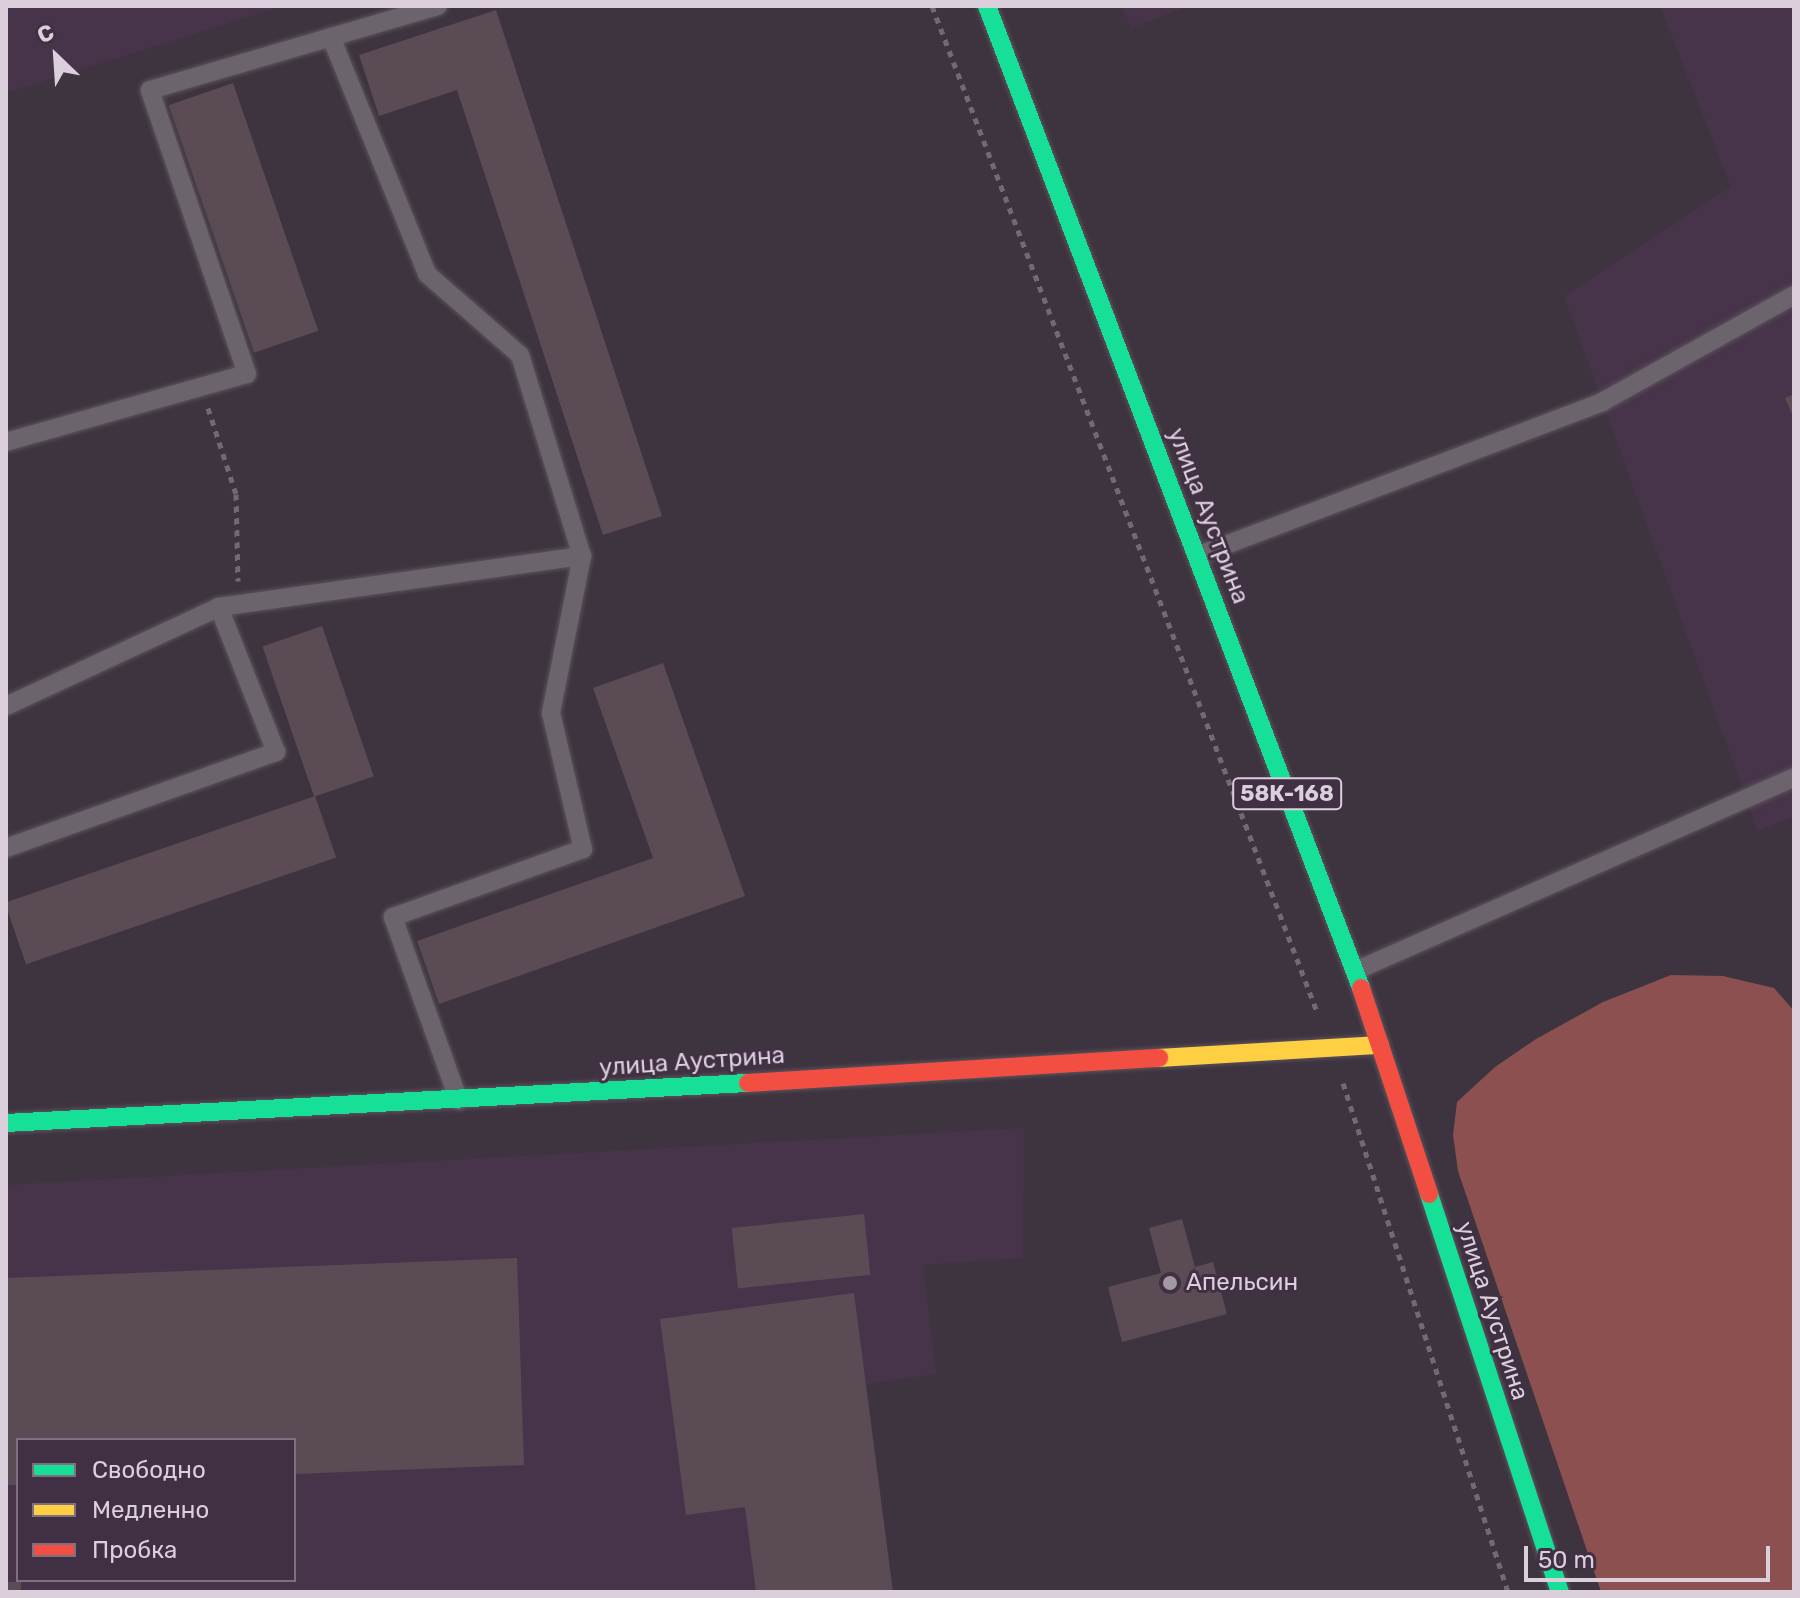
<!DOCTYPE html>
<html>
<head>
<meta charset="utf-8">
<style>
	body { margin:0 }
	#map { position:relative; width:1800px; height:1598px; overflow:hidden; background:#3e343f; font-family:Rubik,sans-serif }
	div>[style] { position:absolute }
	.built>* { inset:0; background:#48344a }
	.forest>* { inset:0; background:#8b504f }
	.building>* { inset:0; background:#5b4b55; transform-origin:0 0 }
	.path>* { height:5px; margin-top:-2.5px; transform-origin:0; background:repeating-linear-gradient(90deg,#716a72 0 6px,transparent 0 12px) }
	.roads { filter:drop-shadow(0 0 2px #5b535c) drop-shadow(0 0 2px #5b535c) }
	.lane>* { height:18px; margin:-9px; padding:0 9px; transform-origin:9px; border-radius:9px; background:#6c646d }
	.fast>* { height:18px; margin:-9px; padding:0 9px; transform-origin:9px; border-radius:9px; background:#16e098 }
	.slow>* { height:18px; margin:-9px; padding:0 9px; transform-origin:9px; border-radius:9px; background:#ffcf43 }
	.jam>* { height:18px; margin:-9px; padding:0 9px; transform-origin:9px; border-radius:9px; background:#f24e42 }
	.dots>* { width:22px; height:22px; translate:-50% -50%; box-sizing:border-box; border:4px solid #413043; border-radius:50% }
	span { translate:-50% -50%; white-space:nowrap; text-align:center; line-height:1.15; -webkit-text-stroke:6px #413043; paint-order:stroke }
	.shield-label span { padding:2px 6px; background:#413043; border:2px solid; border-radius:6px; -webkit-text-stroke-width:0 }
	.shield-label { font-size:22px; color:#dacfdb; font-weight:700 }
	.street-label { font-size:24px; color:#dacfdb }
	.poi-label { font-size:24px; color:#dacfdb }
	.left { translate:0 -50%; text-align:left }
	.frame { position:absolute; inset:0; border:8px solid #dacfdb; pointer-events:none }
	.legend { position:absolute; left:16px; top:1438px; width:280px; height:144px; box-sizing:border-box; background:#413043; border:2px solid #7e7080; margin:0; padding:10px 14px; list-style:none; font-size:24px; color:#dacfdb }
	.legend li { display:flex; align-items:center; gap:16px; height:40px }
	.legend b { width:40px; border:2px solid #7e7080 }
	.north { position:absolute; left:16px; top:16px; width:80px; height:80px; -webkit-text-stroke:6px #413043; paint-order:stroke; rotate:335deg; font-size:22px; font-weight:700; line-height:32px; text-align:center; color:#dacfdb }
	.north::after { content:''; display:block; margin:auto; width:28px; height:36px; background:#dacfdb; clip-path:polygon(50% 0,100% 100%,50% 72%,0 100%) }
	.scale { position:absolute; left:1524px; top:1546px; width:246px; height:36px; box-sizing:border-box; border:4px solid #dacfdb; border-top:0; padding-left:10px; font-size:24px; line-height:28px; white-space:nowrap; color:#dacfdb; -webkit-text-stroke:6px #413043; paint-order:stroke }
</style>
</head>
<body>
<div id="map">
	<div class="built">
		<i style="clip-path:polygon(6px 6px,283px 6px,6px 93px)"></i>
		<i style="clip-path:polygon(1122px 6px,1189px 6px,1131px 28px)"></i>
		<i style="clip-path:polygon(1660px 6px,1794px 6px,1794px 816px,1758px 831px,1564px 296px,1731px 187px)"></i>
		<i style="clip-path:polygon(evenodd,1024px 1128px,1023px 1258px,923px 1265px,936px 1374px,866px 1384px,893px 1592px,6px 1592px,6px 1185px,1024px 1128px,18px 1440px,294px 1440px,294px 1580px,18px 1580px,18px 1440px)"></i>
	</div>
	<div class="forest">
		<i style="clip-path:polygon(1671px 975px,1723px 976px,1774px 988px,1794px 1011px,1794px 1592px,1601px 1592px,1458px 1171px,1453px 1135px,1457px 1102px,1495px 1067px,1536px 1039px,1603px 1002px)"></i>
	</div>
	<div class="building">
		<i style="clip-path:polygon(496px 10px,662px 516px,603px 535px,457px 90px,379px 116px,359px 55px)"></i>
		<i style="left:233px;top:83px;width:262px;height:68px;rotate:71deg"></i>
		<i style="clip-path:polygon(1794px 394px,1794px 419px,1785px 398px)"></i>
		<i style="left:322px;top:626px;width:159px;height:63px;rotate:71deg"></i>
		<i style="clip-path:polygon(663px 663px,745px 896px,439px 1004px,417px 941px,653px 858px,593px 688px)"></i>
		<i style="left:315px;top:796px;width:65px;height:328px;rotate:71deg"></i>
		<i style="left:864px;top:1214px;width:61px;height:133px;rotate:84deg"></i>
		<i style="clip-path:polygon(1182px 1219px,1195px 1267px,1213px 1262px,1227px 1314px,1122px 1342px,1108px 1287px,1161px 1273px,1149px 1228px)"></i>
		<i style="clip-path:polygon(517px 1258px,524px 1465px,294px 1474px,294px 1440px,18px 1440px,18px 1485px,6px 1485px,6px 1278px)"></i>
		<i style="clip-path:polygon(854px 1293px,893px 1592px,756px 1592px,745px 1507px,686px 1515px,660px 1319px)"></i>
		<i style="left:6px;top:1582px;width:15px;height:10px"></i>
	</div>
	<div class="path">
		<i style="left:932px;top:6px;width:1079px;rotate:69.05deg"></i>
		<i style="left:208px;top:408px;width:90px;rotate:72deg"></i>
		<i style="left:236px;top:494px;width:87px;rotate:88.7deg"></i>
		<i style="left:1343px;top:1083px;width:535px;rotate:72.04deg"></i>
	</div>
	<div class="roads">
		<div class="lane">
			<i style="left:331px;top:37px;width:256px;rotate:67.9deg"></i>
			<i style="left:427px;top:274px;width:123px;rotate:41.1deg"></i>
			<i style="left:520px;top:355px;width:210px;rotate:72.9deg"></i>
			<i style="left:582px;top:556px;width:160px;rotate:101.2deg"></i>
			<i style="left:551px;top:713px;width:140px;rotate:76.8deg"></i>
			<i style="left:583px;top:849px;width:202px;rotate:160.3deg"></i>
			<i style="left:393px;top:917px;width:195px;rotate:70.3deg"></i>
			<i style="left:6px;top:442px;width:250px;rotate:-15.8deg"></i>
			<i style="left:247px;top:374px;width:300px;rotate:-108.9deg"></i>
			<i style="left:150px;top:90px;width:300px;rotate:-16.3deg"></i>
			<i style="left:1197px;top:556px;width:433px;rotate:-20.8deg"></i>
			<i style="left:1602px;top:402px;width:220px;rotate:-29.1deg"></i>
			<i style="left:6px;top:706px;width:235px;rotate:-24.9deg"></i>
			<i style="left:219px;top:607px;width:367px;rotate:-8deg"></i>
			<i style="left:6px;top:848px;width:287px;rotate:-19.6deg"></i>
			<i style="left:276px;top:752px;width:156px;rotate:-111.5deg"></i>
			<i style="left:1355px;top:971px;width:480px;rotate:-23.8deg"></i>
		</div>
		<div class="fast">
			<i style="left:987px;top:6px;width:1051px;rotate:69.15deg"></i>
			<i style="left:6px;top:1123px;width:743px;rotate:-3.09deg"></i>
			<i style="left:1429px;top:1194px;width:419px;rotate:71.8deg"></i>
		</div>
		<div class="slow">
			<i style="left:1159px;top:1058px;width:221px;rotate:-3.4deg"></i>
		</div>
		<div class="jam">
			<i style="left:1361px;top:988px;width:217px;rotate:71.7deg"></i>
			<i style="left:748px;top:1083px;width:412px;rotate:-3.5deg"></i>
		</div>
	</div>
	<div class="dots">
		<i style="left:1170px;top:1283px;background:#a399a4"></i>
	</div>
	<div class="shield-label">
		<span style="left:1287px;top:794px">58К-168</span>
	</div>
	<div class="street-label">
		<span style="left:1208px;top:516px;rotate:69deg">улица Аустрина</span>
		<span style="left:692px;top:1062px;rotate:-4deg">улица Аустрина</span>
		<span style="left:1492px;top:1311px;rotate:72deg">улица Аустрина</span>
	</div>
	<div class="poi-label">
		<span class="left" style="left:1186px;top:1283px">Апельсин</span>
	</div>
	<div class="frame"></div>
	<ul class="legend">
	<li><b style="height:10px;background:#16e098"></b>Свободно</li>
	<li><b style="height:10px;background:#ffcf43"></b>Медленно</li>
	<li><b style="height:10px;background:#f24e42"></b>Пробка</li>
	</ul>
	<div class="north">С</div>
	<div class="scale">50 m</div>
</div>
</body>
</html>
